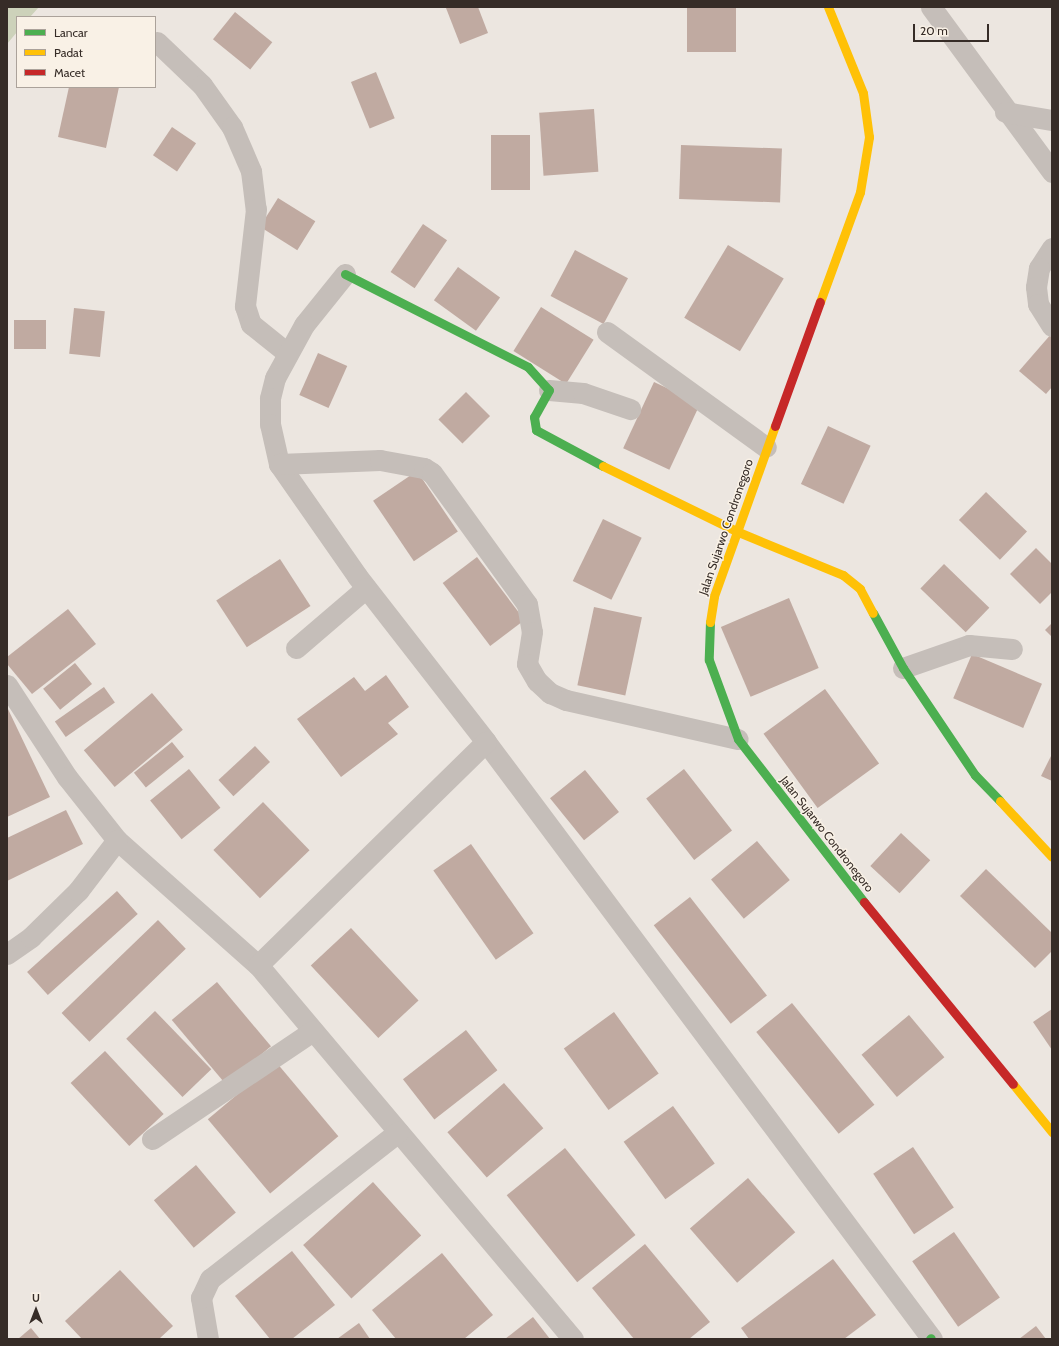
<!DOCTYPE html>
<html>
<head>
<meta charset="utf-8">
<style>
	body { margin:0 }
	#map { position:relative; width:1059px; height:1346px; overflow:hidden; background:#ece6e0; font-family:Cabin,sans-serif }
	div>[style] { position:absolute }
	.green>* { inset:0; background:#cdd2ba }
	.building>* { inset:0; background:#c0aaa1; transform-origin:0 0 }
	.street>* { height:21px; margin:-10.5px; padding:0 10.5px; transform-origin:10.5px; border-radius:10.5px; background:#c5beb9 }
	.fast>* { height:9px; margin:-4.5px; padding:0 4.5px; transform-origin:4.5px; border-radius:4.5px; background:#4caf50 }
	.slow>* { height:9px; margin:-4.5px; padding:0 4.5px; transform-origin:4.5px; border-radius:4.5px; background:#ffc107 }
	.jam>* { height:9px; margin:-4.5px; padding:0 4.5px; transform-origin:4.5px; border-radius:4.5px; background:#c62828 }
	span { translate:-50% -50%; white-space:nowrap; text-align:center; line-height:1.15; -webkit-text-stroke:3px #f9f1e6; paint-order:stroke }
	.street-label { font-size:12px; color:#362c27 }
	.frame { position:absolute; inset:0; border:8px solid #362c27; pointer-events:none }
	.legend { position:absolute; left:16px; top:16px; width:140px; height:72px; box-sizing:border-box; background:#f9f1e6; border:1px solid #aba29a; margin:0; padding:5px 7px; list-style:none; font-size:12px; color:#362c27 }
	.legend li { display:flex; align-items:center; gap:8px; height:20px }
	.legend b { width:20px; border:1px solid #aba29a }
	.north { position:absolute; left:16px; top:1290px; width:40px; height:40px; -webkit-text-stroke:3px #f9f1e6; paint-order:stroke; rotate:0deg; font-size:11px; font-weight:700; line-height:16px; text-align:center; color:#362c27 }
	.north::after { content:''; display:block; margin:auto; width:14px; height:18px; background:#362c27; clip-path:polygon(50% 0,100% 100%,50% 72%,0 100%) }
	.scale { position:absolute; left:913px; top:24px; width:76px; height:18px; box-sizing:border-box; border:2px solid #362c27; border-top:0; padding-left:5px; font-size:12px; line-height:14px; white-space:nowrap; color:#362c27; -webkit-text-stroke:3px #f9f1e6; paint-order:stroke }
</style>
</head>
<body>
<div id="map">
	<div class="green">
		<i style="clip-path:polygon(7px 7px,39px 7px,30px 17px,17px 17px,17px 32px,7px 44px)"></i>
	</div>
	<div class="building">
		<i style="clip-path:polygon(449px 7px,478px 7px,488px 33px,460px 44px,446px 8px)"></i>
		<i style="left:687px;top:7px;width:49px;height:45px"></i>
		<i style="left:235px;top:12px;width:48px;height:35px;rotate:39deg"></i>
		<i style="left:376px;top:72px;width:50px;height:27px;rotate:68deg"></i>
		<i style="clip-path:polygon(69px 87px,119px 87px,106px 148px,58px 137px)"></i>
		<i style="left:594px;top:109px;width:63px;height:55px;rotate:86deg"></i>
		<i style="left:172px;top:127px;width:29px;height:34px;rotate:34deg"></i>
		<i style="left:491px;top:135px;width:39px;height:55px"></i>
		<i style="left:681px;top:145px;width:101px;height:54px;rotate:2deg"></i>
		<i style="left:278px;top:198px;width:44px;height:34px;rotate:32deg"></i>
		<i style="left:423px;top:224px;width:29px;height:58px;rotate:34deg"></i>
		<i style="left:728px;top:245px;width:65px;height:85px;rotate:31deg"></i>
		<i style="left:575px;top:250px;width:60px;height:52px;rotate:28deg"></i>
		<i style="left:458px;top:267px;width:52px;height:41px;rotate:36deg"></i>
		<i style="left:541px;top:307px;width:62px;height:52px;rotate:32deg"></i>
		<i style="left:74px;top:308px;width:31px;height:46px;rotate:6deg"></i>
		<i style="left:14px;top:320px;width:32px;height:29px"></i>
		<i style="clip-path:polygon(1052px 333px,1052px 387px,1046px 394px,1019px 371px)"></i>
		<i style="left:318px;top:353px;width:32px;height:46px;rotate:24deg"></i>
		<i style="left:654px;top:382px;width:51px;height:73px;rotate:25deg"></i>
		<i style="left:466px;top:392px;width:34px;height:39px;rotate:45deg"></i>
		<i style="left:828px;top:426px;width:47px;height:64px;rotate:25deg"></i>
		<i style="left:417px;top:471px;width:73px;height:53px;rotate:56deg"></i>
		<i style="left:986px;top:492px;width:57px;height:39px;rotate:44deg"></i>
		<i style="left:603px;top:519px;width:43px;height:69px;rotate:26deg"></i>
		<i style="clip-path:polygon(1036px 548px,1052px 564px,1052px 592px,1040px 604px,1010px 574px)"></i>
		<i style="left:477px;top:557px;width:79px;height:43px;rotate:53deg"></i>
		<i style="left:280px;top:559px;width:56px;height:76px;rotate:57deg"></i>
		<i style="left:944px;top:564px;width:63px;height:34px;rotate:44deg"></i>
		<i style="left:789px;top:598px;width:76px;height:74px;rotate:67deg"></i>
		<i style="left:594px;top:607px;width:49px;height:80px;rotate:12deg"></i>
		<i style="clip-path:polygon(68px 609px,96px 644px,32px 694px,7px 664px,7px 657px)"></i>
		<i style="clip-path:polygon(1052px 623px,1052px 637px,1045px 630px)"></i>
		<i style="left:972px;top:654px;width:76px;height:48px;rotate:23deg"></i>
		<i style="left:75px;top:663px;width:27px;height:41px;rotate:51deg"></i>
		<i style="clip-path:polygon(386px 675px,409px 707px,388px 723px,398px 734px,341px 777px,297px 719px,354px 677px,365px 691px)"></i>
		<i style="left:104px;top:687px;width:19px;height:60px;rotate:55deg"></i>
		<i style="left:825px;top:689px;width:92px;height:76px;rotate:54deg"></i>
		<i style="left:152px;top:693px;width:48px;height:89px;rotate:50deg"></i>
		<i style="clip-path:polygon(7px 707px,50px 797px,7px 817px)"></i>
		<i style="left:172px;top:742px;width:19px;height:49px;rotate:51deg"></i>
		<i style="left:255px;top:746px;width:22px;height:50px;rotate:47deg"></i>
		<i style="clip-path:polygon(1052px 754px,1052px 781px,1041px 776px)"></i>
		<i style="left:189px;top:769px;width:50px;height:50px;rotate:51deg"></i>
		<i style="left:684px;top:769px;width:78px;height:48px;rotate:52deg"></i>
		<i style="left:585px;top:770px;width:54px;height:45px;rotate:51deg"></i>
		<i style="left:263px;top:802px;width:67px;height:69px;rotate:46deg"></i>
		<i style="clip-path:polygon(66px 810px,83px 844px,7px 881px,7px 838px)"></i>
		<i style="left:901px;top:833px;width:40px;height:45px;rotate:43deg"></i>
		<i style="left:757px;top:841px;width:51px;height:60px;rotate:50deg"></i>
		<i style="left:471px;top:844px;width:109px;height:46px;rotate:55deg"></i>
		<i style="clip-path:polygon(986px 869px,1052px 933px,1052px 951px,1035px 968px,960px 896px)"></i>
		<i style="left:117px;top:891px;width:31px;height:121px;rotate:48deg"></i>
		<i style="left:690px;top:897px;width:125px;height:46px;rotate:52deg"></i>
		<i style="left:158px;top:920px;width:40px;height:134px;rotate:46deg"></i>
		<i style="left:351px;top:928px;width:99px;height:55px;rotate:47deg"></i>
		<i style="left:217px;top:982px;width:84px;height:59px;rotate:50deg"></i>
		<i style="left:792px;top:1003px;width:131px;height:46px;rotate:51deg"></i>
		<i style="clip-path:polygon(1052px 1009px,1052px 1050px,1033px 1022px)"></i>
		<i style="left:155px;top:1011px;width:81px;height:40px;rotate:46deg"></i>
		<i style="left:614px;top:1012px;width:76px;height:62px;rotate:54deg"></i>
		<i style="left:909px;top:1015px;width:55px;height:62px;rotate:50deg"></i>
		<i style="left:466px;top:1030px;width:51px;height:80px;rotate:52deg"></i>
		<i style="left:105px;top:1051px;width:86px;height:47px;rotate:47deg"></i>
		<i style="left:276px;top:1062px;width:97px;height:89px;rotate:50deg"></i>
		<i style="left:504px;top:1083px;width:60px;height:75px;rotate:49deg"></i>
		<i style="left:673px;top:1106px;width:71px;height:61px;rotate:54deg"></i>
		<i style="left:913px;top:1147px;width:73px;height:48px;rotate:56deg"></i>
		<i style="left:565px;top:1148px;width:112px;height:75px;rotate:51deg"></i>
		<i style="left:196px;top:1165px;width:62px;height:55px;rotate:50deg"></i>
		<i style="left:748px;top:1178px;width:72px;height:77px;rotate:49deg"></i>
		<i style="left:373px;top:1182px;width:72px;height:94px;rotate:48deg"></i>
		<i style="left:954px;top:1232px;width:80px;height:51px;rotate:55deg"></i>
		<i style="clip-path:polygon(645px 1244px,710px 1322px,689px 1339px,634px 1339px,592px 1288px)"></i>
		<i style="clip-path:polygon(292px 1251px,335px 1305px,292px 1339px,270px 1339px,235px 1296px)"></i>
		<i style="clip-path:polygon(442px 1253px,493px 1315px,464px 1339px,396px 1339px,372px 1310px)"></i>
		<i style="clip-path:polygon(833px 1259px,876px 1315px,844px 1339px,749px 1339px,741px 1328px)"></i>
		<i style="clip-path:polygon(120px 1270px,173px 1326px,159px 1339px,82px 1339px,65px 1321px)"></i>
		<i style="clip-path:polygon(533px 1317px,550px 1339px,505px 1339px)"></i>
		<i style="clip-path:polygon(359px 1323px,370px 1339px,337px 1339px)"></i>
		<i style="clip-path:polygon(1036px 1326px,1046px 1339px,1019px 1339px)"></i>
		<i style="clip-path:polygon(31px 1328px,40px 1339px,18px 1339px)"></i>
	</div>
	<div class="street">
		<i style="left:931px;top:7px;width:205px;rotate:53.7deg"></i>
		<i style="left:157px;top:42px;width:62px;rotate:43.7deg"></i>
		<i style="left:202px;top:85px;width:52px;rotate:54.5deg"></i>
		<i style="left:232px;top:127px;width:48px;rotate:66.6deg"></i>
		<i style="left:251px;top:171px;width:38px;rotate:83deg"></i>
		<i style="left:256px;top:209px;width:98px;rotate:96.5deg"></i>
		<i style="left:245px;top:306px;width:19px;rotate:72deg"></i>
		<i style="left:251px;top:324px;width:45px;rotate:38.7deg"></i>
		<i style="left:1005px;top:112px;width:48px;rotate:9.7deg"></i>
		<i style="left:1052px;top:248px;width:24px;rotate:123deg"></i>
		<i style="left:1039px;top:268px;width:19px;rotate:99deg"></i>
		<i style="left:1036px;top:287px;width:17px;rotate:83deg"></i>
		<i style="left:1038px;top:304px;width:26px;rotate:58deg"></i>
		<i style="left:345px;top:274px;width:65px;rotate:128.8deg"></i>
		<i style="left:304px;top:325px;width:60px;rotate:118.7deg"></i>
		<i style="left:275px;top:378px;width:21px;rotate:104deg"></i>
		<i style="left:270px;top:398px;width:26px;rotate:90deg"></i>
		<i style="left:270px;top:424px;width:41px;rotate:77.3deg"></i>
		<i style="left:279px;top:464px;width:136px;rotate:55.1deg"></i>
		<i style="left:357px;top:576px;width:210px;rotate:52.1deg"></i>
		<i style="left:486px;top:742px;width:745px;rotate:53.24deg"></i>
		<i style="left:607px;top:332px;width:196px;rotate:35.9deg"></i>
		<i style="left:549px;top:390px;width:34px;rotate:5deg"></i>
		<i style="left:583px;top:393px;width:50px;rotate:18.8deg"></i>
		<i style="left:279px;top:464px;width:101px;rotate:-2.3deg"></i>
		<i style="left:380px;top:460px;width:45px;rotate:10.3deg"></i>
		<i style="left:424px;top:468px;width:9px;rotate:32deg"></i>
		<i style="left:432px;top:473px;width:162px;rotate:54.1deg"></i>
		<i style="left:527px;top:604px;width:28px;rotate:80deg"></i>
		<i style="left:532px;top:632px;width:32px;rotate:99deg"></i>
		<i style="left:527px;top:664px;width:20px;rotate:60deg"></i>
		<i style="left:537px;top:681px;width:18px;rotate:43deg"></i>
		<i style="left:550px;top:693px;width:17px;rotate:24deg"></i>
		<i style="left:566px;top:700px;width:176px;rotate:12.8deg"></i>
		<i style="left:296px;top:648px;width:92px;rotate:-40.6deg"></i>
		<i style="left:903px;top:668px;width:70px;rotate:-19.2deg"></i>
		<i style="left:969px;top:645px;width:43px;rotate:5.3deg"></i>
		<i style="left:7px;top:685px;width:110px;rotate:56.9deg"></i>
		<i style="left:67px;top:777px;width:80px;rotate:51.6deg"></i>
		<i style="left:117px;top:840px;width:188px;rotate:41.6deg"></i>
		<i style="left:258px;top:965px;width:489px;rotate:49.9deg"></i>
		<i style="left:7px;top:954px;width:29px;rotate:-35deg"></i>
		<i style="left:31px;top:937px;width:66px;rotate:-44.4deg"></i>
		<i style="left:78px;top:891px;width:64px;rotate:-52.6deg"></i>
		<i style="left:258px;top:965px;width:319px;rotate:-44.4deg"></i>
		<i style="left:152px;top:1139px;width:194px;rotate:-33.9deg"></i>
		<i style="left:208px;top:1339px;width:42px;rotate:-99.7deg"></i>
		<i style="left:201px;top:1298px;width:21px;rotate:-65deg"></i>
		<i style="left:210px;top:1279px;width:239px;rotate:-38deg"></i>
	</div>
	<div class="fast">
		<i style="left:345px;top:274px;width:205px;rotate:26.9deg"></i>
		<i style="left:528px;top:367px;width:31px;rotate:48deg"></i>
		<i style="left:549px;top:390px;width:31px;rotate:119deg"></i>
		<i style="left:534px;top:417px;width:13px;rotate:81deg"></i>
		<i style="left:536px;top:430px;width:76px;rotate:28.2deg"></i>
		<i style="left:873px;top:613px;width:63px;rotate:61.4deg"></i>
		<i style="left:903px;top:668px;width:129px;rotate:56.1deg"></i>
		<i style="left:975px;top:775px;width:36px;rotate:46deg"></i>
		<i style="left:710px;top:622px;width:38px;rotate:92deg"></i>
		<i style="left:709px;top:660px;width:84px;rotate:69.8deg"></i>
		<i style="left:738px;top:739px;width:206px;rotate:52.3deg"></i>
		<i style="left:930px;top:1339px;width:1px;rotate:-45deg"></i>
	</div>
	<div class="slow">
		<i style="left:820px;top:302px;width:117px;rotate:-70deg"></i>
		<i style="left:860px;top:192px;width:56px;rotate:-80.7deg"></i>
		<i style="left:869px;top:137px;width:44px;rotate:-97.8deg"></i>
		<i style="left:863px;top:93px;width:93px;rotate:-112.1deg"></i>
		<i style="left:603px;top:466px;width:148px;rotate:26deg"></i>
		<i style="left:736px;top:531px;width:116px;rotate:22.4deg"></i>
		<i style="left:843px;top:575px;width:22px;rotate:39deg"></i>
		<i style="left:860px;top:589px;width:27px;rotate:62deg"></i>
		<i style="left:710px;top:622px;width:26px;rotate:-81deg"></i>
		<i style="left:714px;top:596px;width:181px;rotate:-70.3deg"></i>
		<i style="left:1000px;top:801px;width:76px;rotate:47.1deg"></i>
		<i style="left:1013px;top:1084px;width:62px;rotate:50.9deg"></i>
	</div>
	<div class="jam">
		<i style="left:775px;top:426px;width:132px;rotate:-70.1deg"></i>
		<i style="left:864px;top:902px;width:235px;rotate:50.7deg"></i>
	</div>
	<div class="street-label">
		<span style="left:726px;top:527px;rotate:-71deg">Jalan Sujarwo Condronegoro</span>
		<span style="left:827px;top:834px;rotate:52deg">Jalan Sujarwo Condronegoro</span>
	</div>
	<div class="frame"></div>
	<ul class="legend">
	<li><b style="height:5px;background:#4caf50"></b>Lancar</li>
	<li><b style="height:5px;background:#ffc107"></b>Padat</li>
	<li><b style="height:5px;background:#c62828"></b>Macet</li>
	</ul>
	<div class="north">U</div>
	<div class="scale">20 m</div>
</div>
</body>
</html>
